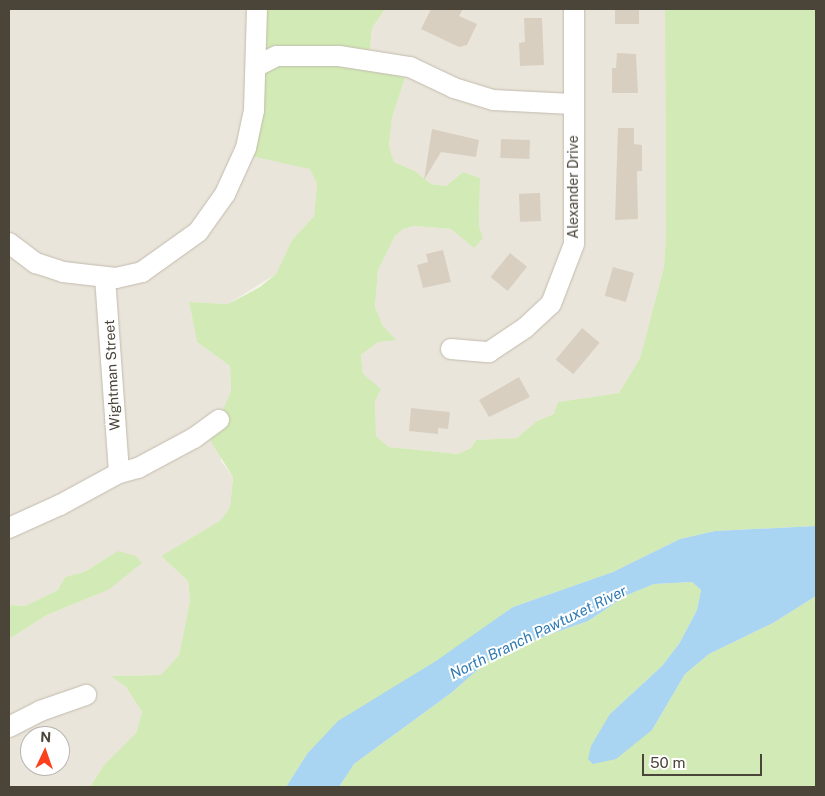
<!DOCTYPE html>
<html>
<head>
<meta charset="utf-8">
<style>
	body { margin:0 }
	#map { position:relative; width:825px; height:796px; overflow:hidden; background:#f6f3ec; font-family:"Public Sans",sans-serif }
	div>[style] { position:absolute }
	.residential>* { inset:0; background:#eae5da }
	.green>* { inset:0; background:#d2eab5 }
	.water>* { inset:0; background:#a9d4f2 }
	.building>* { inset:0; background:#d8cfc1; transform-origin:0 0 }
	.roads { filter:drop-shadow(0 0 1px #c2bbae) drop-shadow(0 0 1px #c2bbae) }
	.minor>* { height:20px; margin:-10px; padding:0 10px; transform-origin:10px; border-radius:10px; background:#fff }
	span { translate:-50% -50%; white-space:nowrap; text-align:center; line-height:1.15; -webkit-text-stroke:4px #fff; paint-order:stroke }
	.street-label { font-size:14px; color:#4b4439 }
	.water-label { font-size:15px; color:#2e7ab2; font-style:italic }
	.frame { position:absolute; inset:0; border:10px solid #4b4439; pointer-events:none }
	.north { position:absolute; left:20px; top:726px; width:50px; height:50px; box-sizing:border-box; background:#fff; border:1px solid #b7b4b0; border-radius:50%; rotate:3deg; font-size:14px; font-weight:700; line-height:20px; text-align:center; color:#4b4439 }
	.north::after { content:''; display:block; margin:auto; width:18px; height:22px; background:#fc3f1d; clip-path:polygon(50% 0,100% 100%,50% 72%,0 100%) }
	.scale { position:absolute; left:642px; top:754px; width:120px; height:22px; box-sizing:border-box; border:2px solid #4b4439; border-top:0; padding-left:6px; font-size:15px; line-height:18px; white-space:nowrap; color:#4b4439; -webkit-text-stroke:4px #fff; paint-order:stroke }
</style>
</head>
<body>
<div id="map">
	<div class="residential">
		<i style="clip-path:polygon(evenodd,9px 9px,258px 9px,246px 155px,310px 168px,317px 184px,314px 216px,292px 240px,276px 274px,228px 304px,189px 302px,197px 342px,230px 366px,231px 391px,219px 420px,221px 461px,233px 477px,230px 507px,221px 520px,161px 556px,188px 581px,190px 601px,179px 655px,162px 675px,112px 676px,126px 687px,142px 712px,136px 733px,104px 765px,90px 787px,9px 787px,9px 639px,47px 615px,108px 590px,118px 551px,84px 572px,65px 577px,58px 590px,25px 606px,9px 605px,9px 9px,30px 736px,60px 736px,60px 766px,30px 766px,30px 736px)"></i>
		<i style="clip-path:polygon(385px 9px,665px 9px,666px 234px,664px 267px,640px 358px,619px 393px,559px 402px,554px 414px,537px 421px,517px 438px,476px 440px,471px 448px,458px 454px,389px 447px,376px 436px,375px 401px,363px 374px,361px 355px,378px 342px,383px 326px,375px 307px,378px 270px,395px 236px,403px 229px,414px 226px,451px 229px,467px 239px,483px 238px,479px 226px,480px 178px,463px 172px,446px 186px,431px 184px,415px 171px,394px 162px,389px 146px,392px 118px,405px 78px,369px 63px,372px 28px)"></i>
	</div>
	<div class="green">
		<i style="clip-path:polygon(258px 9px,385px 9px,372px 28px,369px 62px,405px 78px,392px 118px,389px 146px,394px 162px,415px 171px,431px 184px,446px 186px,463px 172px,480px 178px,479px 226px,483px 238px,474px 248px,451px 229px,414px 226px,403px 229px,395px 236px,378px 270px,375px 307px,383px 326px,396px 340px,378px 342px,361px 355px,363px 374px,381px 389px,375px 401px,376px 436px,389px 447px,458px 454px,471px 448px,476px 440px,517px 438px,537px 421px,554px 414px,558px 402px,619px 393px,640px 358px,664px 267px,666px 234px,665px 9px,816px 9px,816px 526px,715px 531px,680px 539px,613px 572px,513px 607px,307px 754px,286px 787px,90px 787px,104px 765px,136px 733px,142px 712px,126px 687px,111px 676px,161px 675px,179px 655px,190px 601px,188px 581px,161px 556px,221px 520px,230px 507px,233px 477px,210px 440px,231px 391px,230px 366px,197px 342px,189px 302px,228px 304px,260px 287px,276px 274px,292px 240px,314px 216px,317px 184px,310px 169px,246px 155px)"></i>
		<i style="clip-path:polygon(118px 551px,136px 556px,142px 563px,108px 590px,47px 615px,9px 639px,9px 605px,25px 606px,58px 590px,65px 577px,84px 572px)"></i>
		<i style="clip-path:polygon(692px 582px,701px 590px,697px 610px,679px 644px,662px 666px,610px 714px,652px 730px,685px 674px,709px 654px,773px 623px,816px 596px,816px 787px,339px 787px,354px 764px,451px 693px,497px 653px,588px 621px,627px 595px,654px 584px)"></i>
	</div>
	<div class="water">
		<i style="clip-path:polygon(816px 526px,816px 596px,773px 623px,709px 654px,685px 674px,652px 730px,616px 759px,593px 764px,588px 759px,591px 746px,610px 714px,662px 666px,679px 644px,697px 610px,701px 590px,692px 582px,654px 584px,627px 595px,588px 621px,497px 653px,451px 693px,354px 764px,339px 787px,286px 787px,307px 754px,338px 721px,436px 661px,513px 607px,613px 572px,680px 539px,715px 531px)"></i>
	</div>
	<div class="building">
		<i style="clip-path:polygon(431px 9px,463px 9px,459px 16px,477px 24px,467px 45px,459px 47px,421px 29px)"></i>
		<i style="left:615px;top:9px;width:24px;height:15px"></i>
		<i style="clip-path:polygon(524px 18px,542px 18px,544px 65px,520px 66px,519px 43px,525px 42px)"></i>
		<i style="clip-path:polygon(617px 53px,636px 54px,638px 93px,612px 93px,612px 68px,616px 68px)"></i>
		<i style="clip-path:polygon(618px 128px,634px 128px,634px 144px,642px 145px,642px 171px,637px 171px,638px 219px,615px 220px)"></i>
		<i style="clip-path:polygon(432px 129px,479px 140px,476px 157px,441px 152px,424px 180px)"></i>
		<i style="left:501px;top:139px;width:29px;height:19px;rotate:2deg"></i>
		<i style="left:540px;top:193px;width:28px;height:21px;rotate:88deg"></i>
		<i style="clip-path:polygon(443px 250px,451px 282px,423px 288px,417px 265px,428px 262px,426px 254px)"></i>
		<i style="left:510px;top:253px;width:22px;height:31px;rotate:39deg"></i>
		<i style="left:613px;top:267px;width:22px;height:30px;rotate:16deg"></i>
		<i style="left:582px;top:328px;width:23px;height:41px;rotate:40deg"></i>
		<i style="clip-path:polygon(519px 377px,530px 397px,489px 417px,479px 400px)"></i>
		<i style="clip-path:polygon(411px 408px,450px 412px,448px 429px,438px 428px,438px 434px,409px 431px)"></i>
	</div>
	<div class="roads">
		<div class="minor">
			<i style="left:257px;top:66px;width:22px;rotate:-27deg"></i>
			<i style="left:277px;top:56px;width:62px"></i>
			<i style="left:339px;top:56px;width:72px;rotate:8.8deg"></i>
			<i style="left:410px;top:67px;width:49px;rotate:25.5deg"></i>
			<i style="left:454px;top:88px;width:41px;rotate:17.1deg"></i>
			<i style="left:493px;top:100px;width:79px;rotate:2.9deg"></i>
			<i style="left:9px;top:243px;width:34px;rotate:37deg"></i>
			<i style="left:36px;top:263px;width:28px;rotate:18deg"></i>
			<i style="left:63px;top:272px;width:53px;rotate:6.5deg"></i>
			<i style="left:116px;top:278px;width:27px;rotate:-13deg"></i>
			<i style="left:142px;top:272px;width:69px;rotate:-35.5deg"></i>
			<i style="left:198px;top:232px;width:47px;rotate:-54.6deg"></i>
			<i style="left:225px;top:194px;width:51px;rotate:-65.5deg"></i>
			<i style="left:246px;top:148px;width:39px;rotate:-78deg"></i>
			<i style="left:254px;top:110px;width:101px;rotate:-88.3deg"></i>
			<i style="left:105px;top:277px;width:196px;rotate:85.9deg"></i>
			<i style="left:451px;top:349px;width:38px;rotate:5deg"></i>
			<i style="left:489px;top:352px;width:43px;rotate:-33.7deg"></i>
			<i style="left:525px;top:328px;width:35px;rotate:-43deg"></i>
			<i style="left:551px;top:304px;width:64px;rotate:-69deg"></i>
			<i style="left:574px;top:244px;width:235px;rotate:-90deg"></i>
			<i style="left:9px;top:528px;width:56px;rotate:-24.3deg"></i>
			<i style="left:60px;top:505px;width:67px;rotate:-28.5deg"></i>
			<i style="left:119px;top:473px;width:20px;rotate:-15deg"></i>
			<i style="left:138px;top:468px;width:64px;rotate:-28.2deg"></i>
			<i style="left:194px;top:438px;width:31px;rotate:-36deg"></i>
			<i style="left:9px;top:727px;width:35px;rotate:-27deg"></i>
			<i style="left:40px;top:711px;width:49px;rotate:-19.2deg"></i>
		</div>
	</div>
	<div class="street-label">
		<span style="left:573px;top:187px;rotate:-90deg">Alexander Drive</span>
		<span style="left:112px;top:375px;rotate:-93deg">Wightman Street</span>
	</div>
	<div class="water-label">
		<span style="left:538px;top:632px;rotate:-26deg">North Branch Pawtuxet River</span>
	</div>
	<div class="frame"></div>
	<div class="north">N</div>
	<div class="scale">50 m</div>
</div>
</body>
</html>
